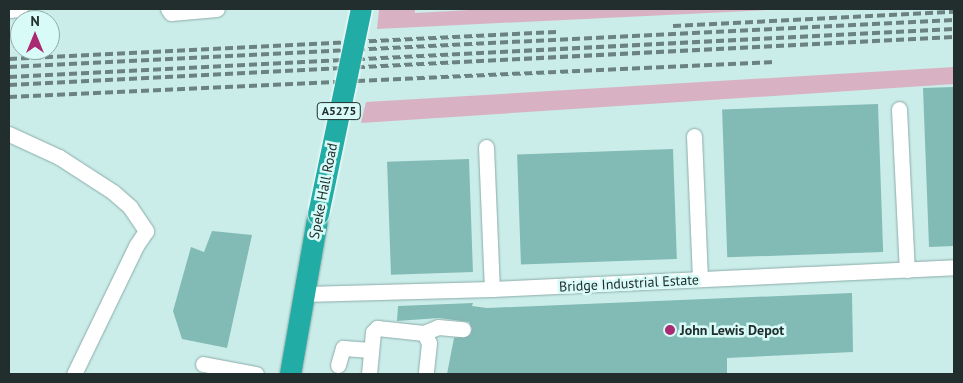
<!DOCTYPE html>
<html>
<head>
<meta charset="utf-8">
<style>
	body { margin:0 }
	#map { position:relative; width:963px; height:383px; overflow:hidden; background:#cbedea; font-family:"PT Sans",sans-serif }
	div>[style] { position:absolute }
	.green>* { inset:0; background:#d8b2c2 }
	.building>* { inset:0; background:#82bab5; transform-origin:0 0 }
	.roads { filter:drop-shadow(0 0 1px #8baca8) drop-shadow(0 0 1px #8baca8) }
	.minor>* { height:15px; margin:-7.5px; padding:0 7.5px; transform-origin:7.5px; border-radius:7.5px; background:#fff }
	.highway>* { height:21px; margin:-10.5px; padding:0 10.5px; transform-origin:10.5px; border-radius:10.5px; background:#21ada6 }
	.rail>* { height:4px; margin-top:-2px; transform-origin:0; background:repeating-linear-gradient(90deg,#6c8281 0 8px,transparent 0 12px) }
	.bridges { filter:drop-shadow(0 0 1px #fff) drop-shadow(0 0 1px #fff) }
	.highway-bridge>* { height:21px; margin:-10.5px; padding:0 10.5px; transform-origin:10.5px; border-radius:10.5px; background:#21ada6 }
	.dots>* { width:14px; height:14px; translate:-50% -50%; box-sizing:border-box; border:2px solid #d8fbf7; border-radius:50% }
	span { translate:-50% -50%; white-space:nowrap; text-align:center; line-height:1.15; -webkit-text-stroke:5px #d8fbf7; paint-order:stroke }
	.shield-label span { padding:1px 4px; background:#d8fbf7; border:1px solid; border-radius:4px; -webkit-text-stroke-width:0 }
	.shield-label { font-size:12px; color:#212e2d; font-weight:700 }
	.street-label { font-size:14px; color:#212e2d }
	.poi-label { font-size:14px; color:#212e2d; font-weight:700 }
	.left { translate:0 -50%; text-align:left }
	.frame { position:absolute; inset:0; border:10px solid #212e2d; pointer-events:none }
	.north { position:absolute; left:10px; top:10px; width:50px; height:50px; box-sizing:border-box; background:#d8fbf7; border:1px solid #8fa9a6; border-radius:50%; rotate:0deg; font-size:14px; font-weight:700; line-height:20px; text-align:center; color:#212e2d }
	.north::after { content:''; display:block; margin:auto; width:18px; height:22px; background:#ab2872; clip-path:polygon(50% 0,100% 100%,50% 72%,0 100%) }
</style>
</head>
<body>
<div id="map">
	<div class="green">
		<i style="clip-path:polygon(379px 9px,415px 9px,415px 13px,487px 9px,788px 9px,377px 29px)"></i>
		<i style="clip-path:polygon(954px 67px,954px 84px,361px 123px,366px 102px)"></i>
	</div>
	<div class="building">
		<i style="clip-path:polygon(954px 87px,954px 246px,929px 247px,923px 88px)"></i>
		<i style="left:878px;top:104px;width:148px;height:156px;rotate:88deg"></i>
		<i style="left:673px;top:149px;width:110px;height:156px;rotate:88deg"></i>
		<i style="left:469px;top:159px;width:113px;height:82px;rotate:88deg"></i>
		<i style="clip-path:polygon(212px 231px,252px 235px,227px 348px,182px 339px,173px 311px,191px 247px,204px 252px)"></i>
		<i style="clip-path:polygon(852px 293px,853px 352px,727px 358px,727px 374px,447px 374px,454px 338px,470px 335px,472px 329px,469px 322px,439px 318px,397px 321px,398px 306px,473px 303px,472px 306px,487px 308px)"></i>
	</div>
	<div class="roads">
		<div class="minor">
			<i style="left:168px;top:9px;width:5px;rotate:53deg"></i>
			<i style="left:171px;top:13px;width:46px;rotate:-5deg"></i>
			<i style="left:9px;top:10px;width:11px;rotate:-5deg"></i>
			<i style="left:899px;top:109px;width:161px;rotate:87.2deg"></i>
			<i style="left:9px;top:134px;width:55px;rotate:24.7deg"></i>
			<i style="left:59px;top:157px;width:64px;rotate:32.9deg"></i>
			<i style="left:113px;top:192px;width:23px;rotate:41deg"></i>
			<i style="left:130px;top:207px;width:29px;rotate:56deg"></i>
			<i style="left:146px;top:231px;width:18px;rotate:124deg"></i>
			<i style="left:136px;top:246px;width:142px;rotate:115.8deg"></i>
			<i style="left:694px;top:136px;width:143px;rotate:87.6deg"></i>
			<i style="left:486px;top:147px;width:142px;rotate:87.6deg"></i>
			<i style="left:304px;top:294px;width:188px;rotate:-1.5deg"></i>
			<i style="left:492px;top:289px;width:463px;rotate:-2.7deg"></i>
			<i style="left:424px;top:333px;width:15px;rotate:-23deg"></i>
			<i style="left:438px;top:327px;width:25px;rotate:5deg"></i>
			<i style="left:203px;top:364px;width:54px;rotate:10.7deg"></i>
			<i style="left:338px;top:365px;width:18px;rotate:-74deg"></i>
			<i style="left:343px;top:348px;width:28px;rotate:4deg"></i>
			<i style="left:369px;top:374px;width:42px;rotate:-84.6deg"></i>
			<i style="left:373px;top:332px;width:6px;rotate:-45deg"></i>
			<i style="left:377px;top:328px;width:47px;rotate:6.1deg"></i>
			<i style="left:424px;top:333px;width:11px;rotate:63deg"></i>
			<i style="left:429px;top:343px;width:31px;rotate:96deg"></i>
		</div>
		<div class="highway">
			<i style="left:290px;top:374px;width:162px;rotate:-80.1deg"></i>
		</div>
	</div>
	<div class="rail">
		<i style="left:673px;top:26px;width:281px;rotate:-2.9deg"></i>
		<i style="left:9px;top:59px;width:548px;rotate:-2.83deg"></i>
		<i style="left:9px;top:67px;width:946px;rotate:-2.85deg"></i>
		<i style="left:9px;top:77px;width:946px;rotate:-2.91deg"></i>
		<i style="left:9px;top:85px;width:946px;rotate:-2.91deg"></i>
		<i style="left:9px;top:97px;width:767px;rotate:-2.62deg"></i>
	</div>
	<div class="bridges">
		<div class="highway-bridge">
			<i style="left:318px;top:214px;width:209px;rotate:-78.2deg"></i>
		</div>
	</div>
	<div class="dots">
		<i style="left:670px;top:330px;background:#ab2872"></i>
	</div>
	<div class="shield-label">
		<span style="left:339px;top:111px">A5275</span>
	</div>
	<div class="street-label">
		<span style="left:323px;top:191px;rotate:-79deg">Speke Hall Road</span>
		<span style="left:629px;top:283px;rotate:-3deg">Bridge Industrial Estate</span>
	</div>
	<div class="poi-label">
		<span class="left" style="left:680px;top:330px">John Lewis Depot</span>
	</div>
	<div class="frame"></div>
	<div class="north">N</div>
</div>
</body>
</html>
